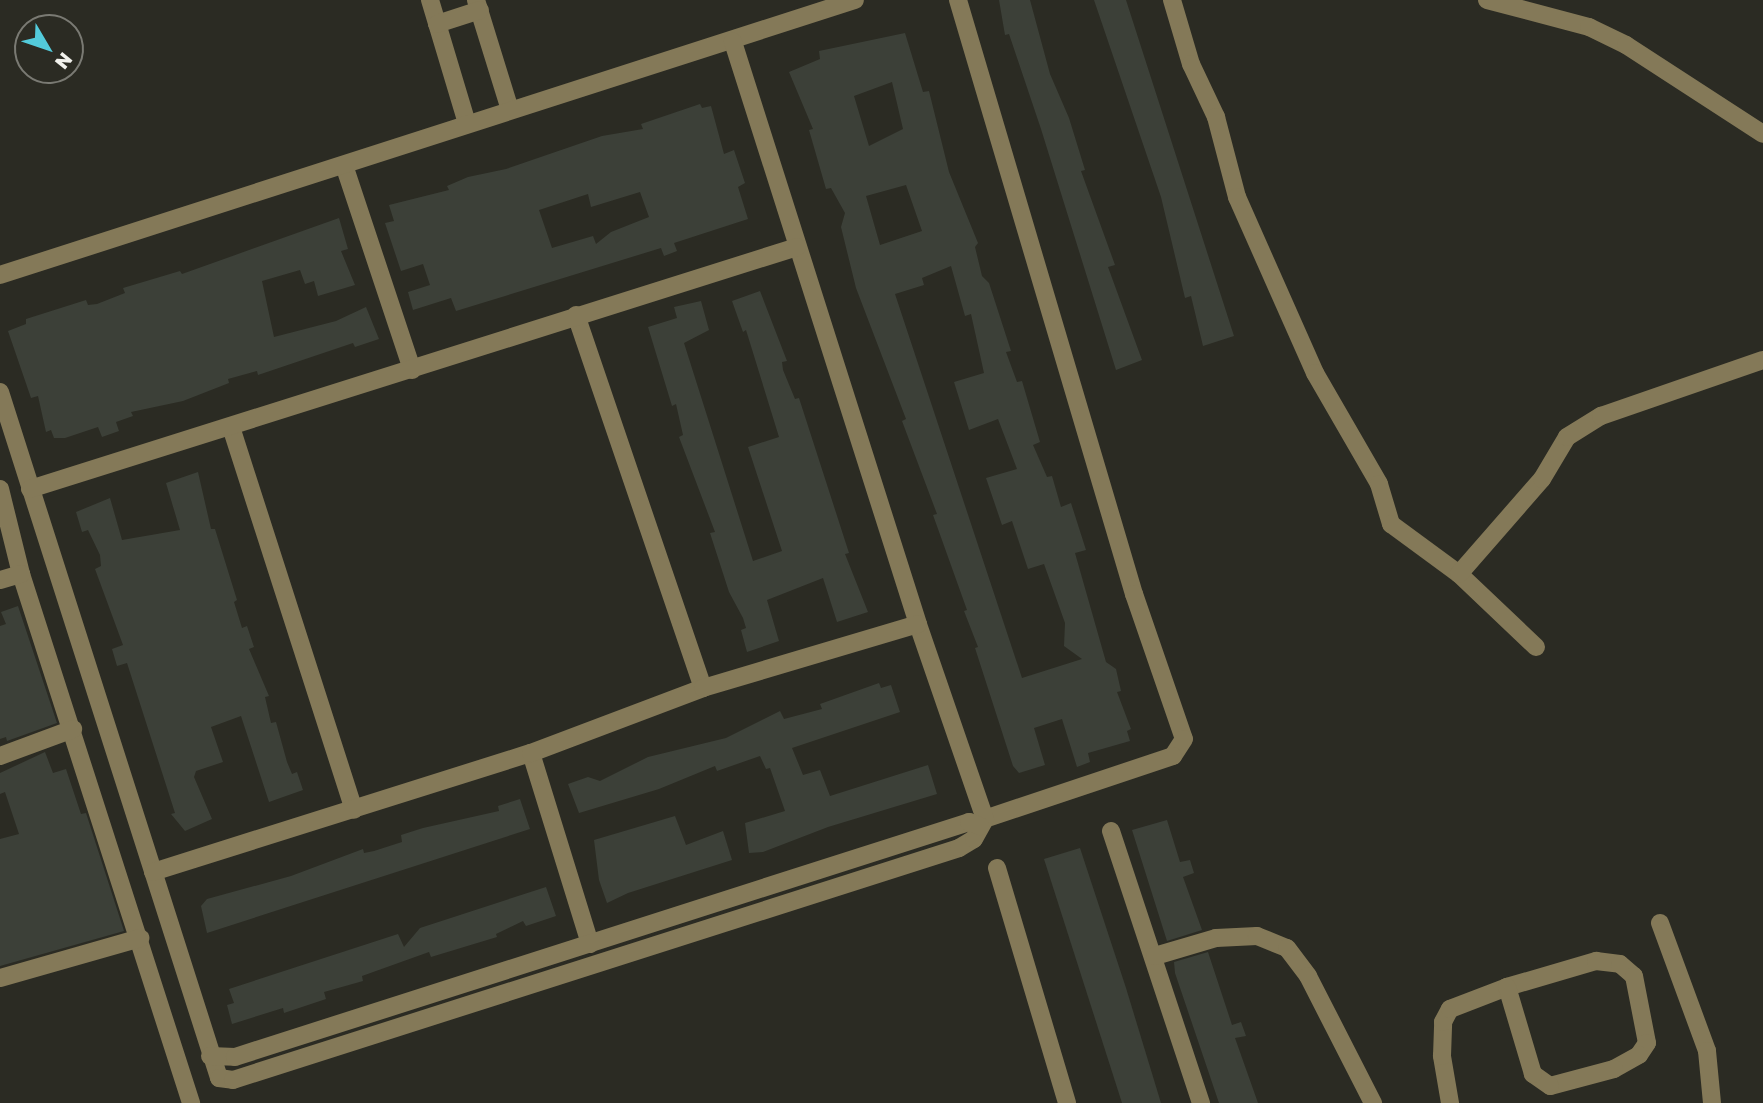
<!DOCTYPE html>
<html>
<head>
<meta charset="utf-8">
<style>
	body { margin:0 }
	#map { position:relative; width:1763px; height:1103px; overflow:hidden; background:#2b2b23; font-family:"Golos Text",sans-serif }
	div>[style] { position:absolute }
	.building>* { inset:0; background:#3c4038 }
	.minor>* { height:18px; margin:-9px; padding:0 9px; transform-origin:9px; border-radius:9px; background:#847958 }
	span { translate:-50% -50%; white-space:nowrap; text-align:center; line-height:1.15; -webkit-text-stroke:6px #2b2b23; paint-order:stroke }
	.north { position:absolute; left:14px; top:14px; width:70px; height:70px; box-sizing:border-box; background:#2b2b23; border:2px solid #7a7a73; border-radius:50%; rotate:129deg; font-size:19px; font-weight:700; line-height:28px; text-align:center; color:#f1f1ec }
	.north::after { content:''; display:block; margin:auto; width:24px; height:32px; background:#53cbdb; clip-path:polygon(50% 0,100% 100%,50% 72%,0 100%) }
</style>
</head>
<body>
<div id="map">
	<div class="building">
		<i style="clip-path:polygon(999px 0,1030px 0,1050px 74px,1069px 118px,1085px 170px,1081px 171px,1115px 265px,1108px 267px,1142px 360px,1116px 370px,1041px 129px,1009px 34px,1005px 35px)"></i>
		<i style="clip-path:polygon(1094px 0,1126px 0,1234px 336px,1203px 346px,1191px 296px,1185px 298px,1161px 197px)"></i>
		<i style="clip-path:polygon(evenodd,905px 33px,923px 92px,929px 91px,949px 172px,978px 243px,975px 247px,982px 276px,989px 283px,1011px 351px,1006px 352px,1017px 382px,1022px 381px,1040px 442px,1033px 445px,1047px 477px,1052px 476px,1061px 507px,1071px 503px,1086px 550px,1075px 553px,1106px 662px,1116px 669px,1121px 691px,1117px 692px,1131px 729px,1127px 731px,1130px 741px,1088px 753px,1090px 762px,1077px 767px,1062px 719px,1034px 728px,1045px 765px,1019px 773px,1013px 766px,975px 648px,978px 647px,964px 611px,967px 610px,933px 515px,937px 514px,902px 421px,906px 419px,856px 288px,841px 227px,845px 213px,831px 188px,826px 189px,809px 130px,813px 129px,789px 72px,820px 59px,819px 51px,905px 33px,892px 82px,903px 129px,869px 146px,854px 96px,892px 82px,905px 33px,906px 185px,922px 231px,880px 245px,866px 196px,906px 185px,905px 33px,951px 266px,965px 316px,971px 314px,984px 373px,954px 382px,969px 430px,998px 419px,1017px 469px,986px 478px,1002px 525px,1012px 521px,1028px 569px,1044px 564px,1065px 623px,1064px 646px,1082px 659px,1022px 678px,895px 294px,924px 285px,922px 278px,951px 266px)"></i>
		<i style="clip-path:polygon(evenodd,700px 104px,702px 108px,711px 106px,724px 154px,734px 150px,745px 183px,738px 187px,748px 219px,674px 243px,677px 251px,664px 256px,661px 248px,456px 311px,451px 298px,413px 310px,408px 292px,430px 285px,423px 264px,401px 271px,385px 223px,394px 221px,389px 205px,449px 190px,447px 186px,468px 177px,506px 169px,602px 136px,643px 129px,641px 124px,700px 104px,640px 192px,649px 217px,611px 232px,596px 244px,593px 236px,552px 248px,539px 210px,588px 194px,591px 207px,640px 192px)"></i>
		<i style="clip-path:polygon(339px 218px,348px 249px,341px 251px,355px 285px,318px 296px,314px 281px,305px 284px,300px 270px,262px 281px,274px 337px,336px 321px,366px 307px,379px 339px,355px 347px,353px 343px,258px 375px,257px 371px,228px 379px,229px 383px,183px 401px,131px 412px,133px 416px,116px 422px,119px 431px,102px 437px,98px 427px,65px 438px,54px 438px,51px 430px,46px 432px,38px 396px,31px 398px,8px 331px,26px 324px,26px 319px,86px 300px,88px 305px,97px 304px,125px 293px,123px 288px,180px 271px,182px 274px)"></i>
		<i style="clip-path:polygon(760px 291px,787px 361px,782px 362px,783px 370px,795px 399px,799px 398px,849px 553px,845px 554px,868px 612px,837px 622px,823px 578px,767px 600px,779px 641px,747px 652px,741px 630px,746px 628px,743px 618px,729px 592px,710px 533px,715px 532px,679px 437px,683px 435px,676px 404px,672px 406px,648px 327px,677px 318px,674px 307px,701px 301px,709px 330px,684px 343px,753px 561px,782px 551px,748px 447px,779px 437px,746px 330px,743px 332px,732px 301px)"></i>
		<i style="clip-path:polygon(198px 472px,211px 529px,215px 529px,237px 600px,234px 602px,242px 628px,247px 626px,254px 647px,249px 649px,269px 696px,265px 697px,271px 723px,276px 722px,287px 762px,292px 774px,297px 772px,303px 790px,269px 802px,241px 716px,211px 727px,223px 762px,196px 771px,194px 777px,212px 819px,185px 831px,171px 814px,175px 813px,127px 663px,117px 666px,112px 649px,123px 645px,95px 569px,101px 566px,100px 555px,88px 530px,82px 532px,76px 512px,110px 498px,122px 540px,180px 530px,166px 483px)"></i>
		<i style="clip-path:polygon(18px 606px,57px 723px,7px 741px,6px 737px,0 739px,0 626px,6px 624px,1px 612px)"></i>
		<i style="clip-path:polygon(879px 683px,881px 688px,891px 685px,900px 712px,792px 748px,803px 775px,820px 770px,830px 796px,928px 765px,937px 794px,828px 827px,763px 852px,749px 853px,745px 823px,785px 811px,770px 768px,766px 769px,760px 756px,717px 771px,715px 766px,659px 789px,579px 813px,568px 784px,588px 777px,600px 781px,648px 757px,726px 738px,780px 711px,784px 719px,822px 709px,820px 704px)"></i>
		<i style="clip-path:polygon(45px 752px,53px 773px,66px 769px,81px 814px,86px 813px,124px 931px,0 966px,0 839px,19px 834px,5px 792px,0 794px,0 773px)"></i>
		<i style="clip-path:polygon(520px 799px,530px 829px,207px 933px,201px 906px,207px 899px,291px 876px,363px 849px,364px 853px,374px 851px,402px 842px,401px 835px,423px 828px,499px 811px,498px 806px)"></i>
		<i style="clip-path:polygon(675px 816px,686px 845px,723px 831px,732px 860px,628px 893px,607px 903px,599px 880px,594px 840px)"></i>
		<i style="clip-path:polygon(1167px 820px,1180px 862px,1190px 860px,1194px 873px,1183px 877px,1202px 930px,1167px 941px,1132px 830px)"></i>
		<i style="clip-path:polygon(1080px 848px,1126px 988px,1161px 1103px,1122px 1103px,1044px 859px)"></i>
		<i style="clip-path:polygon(546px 887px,556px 916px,526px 926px,523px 921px,496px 934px,497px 937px,431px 957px,429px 952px,362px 976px,363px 981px,324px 992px,326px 999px,284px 1013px,283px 1008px,232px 1024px,227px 1005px,234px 1003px,229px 989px,398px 934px,404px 947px,420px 928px)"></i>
		<i style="clip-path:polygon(1208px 952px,1232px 1025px,1241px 1022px,1246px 1036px,1235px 1038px,1258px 1103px,1219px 1103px,1175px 973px,1174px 962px)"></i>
	</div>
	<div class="minor">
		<i style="left:430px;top:0;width:128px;rotate:73.3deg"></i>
		<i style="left:476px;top:0;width:115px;rotate:72.8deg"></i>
		<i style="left:958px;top:0;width:620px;rotate:73.5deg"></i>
		<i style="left:1134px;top:594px;width:153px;rotate:71deg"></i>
		<i style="left:1184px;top:739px;width:20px;rotate:123deg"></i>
		<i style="left:1173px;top:756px;width:198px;rotate:161.5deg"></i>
		<i style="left:1172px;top:0;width:67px;rotate:73.5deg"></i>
		<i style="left:1191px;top:64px;width:59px;rotate:64.7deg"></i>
		<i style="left:1216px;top:117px;width:83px;rotate:75.3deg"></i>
		<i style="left:1237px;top:197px;width:193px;rotate:66.1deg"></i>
		<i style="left:1315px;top:373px;width:128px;rotate:60deg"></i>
		<i style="left:1379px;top:484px;width:42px;rotate:73.3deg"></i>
		<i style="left:1391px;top:524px;width:84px;rotate:36.3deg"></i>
		<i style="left:1487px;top:0;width:106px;rotate:14.8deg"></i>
		<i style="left:1589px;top:27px;width:41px;rotate:25.9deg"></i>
		<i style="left:1626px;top:45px;width:163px;rotate:33deg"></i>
		<i style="left:437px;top:24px;width:45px;rotate:-18deg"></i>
		<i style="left:344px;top:165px;width:216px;rotate:71.6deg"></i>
		<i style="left:0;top:275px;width:898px;rotate:-17.83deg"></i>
		<i style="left:576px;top:315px;width:394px;rotate:71.2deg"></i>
		<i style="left:0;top:392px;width:720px;rotate:72.29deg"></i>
		<i style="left:219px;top:1078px;width:14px;rotate:8deg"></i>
		<i style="left:233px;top:1080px;width:762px;rotate:-17.72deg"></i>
		<i style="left:959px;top:848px;width:17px;rotate:-31deg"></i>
		<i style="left:974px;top:839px;width:23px;rotate:-61deg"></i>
		<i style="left:985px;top:819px;width:206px;rotate:-109deg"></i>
		<i style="left:918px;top:624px;width:611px;rotate:-107.63deg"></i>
		<i style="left:231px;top:427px;width:402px;rotate:72.2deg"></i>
		<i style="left:0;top:489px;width:88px;rotate:76.1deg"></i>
		<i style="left:21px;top:574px;width:556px;rotate:72.18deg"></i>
		<i style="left:30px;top:489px;width:804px;rotate:-17.51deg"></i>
		<i style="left:0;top:580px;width:22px;rotate:-16deg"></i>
		<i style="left:1536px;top:647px;width:106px;rotate:-136.5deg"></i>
		<i style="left:1459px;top:574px;width:126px;rotate:-48.9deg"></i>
		<i style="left:1542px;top:479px;width:49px;rotate:-59.2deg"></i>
		<i style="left:1567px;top:437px;width:40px;rotate:-32deg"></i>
		<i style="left:1601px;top:416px;width:171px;rotate:-19.1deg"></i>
		<i style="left:531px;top:753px;width:200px;rotate:72.8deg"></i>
		<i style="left:0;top:756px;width:78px;rotate:-20.3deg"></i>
		<i style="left:1111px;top:831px;width:287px;rotate:71.7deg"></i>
		<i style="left:997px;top:868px;width:245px;rotate:73.4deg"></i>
		<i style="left:153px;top:872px;width:396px;rotate:-17.5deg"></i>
		<i style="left:531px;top:753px;width:184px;rotate:-20.7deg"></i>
		<i style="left:703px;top:688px;width:224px;rotate:-16.6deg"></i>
		<i style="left:1660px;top:923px;width:136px;rotate:69.8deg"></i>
		<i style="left:1707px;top:1051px;width:52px;rotate:84.5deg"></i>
		<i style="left:1155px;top:956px;width:64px;rotate:-16.4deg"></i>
		<i style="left:1216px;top:938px;width:41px;rotate:-2.8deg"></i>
		<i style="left:1257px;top:936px;width:32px;rotate:22deg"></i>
		<i style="left:1287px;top:948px;width:35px;rotate:53deg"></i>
		<i style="left:1308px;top:976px;width:143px;rotate:62.9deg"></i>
		<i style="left:0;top:978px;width:146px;rotate:-15.9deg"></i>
		<i style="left:210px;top:1056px;width:25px;rotate:2deg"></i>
		<i style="left:235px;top:1057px;width:771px;rotate:-17.75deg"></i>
		<i style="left:969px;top:822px;width:12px;rotate:20deg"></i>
		<i style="left:1450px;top:1103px;width:48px;rotate:-99.7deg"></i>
		<i style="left:1442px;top:1056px;width:34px;rotate:-88deg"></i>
		<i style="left:1443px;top:1022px;width:15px;rotate:-62deg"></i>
		<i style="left:1450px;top:1009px;width:61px;rotate:-21.1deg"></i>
		<i style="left:1507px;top:987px;width:93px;rotate:-16.3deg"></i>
		<i style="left:1596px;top:961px;width:24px;rotate:7deg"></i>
		<i style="left:1620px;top:964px;width:18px;rotate:41deg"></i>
		<i style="left:1634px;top:976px;width:68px;rotate:79deg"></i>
		<i style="left:1647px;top:1043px;width:14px;rotate:124deg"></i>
		<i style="left:1639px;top:1055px;width:29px;rotate:151deg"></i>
		<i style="left:1614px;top:1069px;width:66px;rotate:165.1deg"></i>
		<i style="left:1550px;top:1086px;width:21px;rotate:-145deg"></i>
		<i style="left:1533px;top:1074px;width:91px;rotate:-106.6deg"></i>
	</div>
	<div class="north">N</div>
</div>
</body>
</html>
